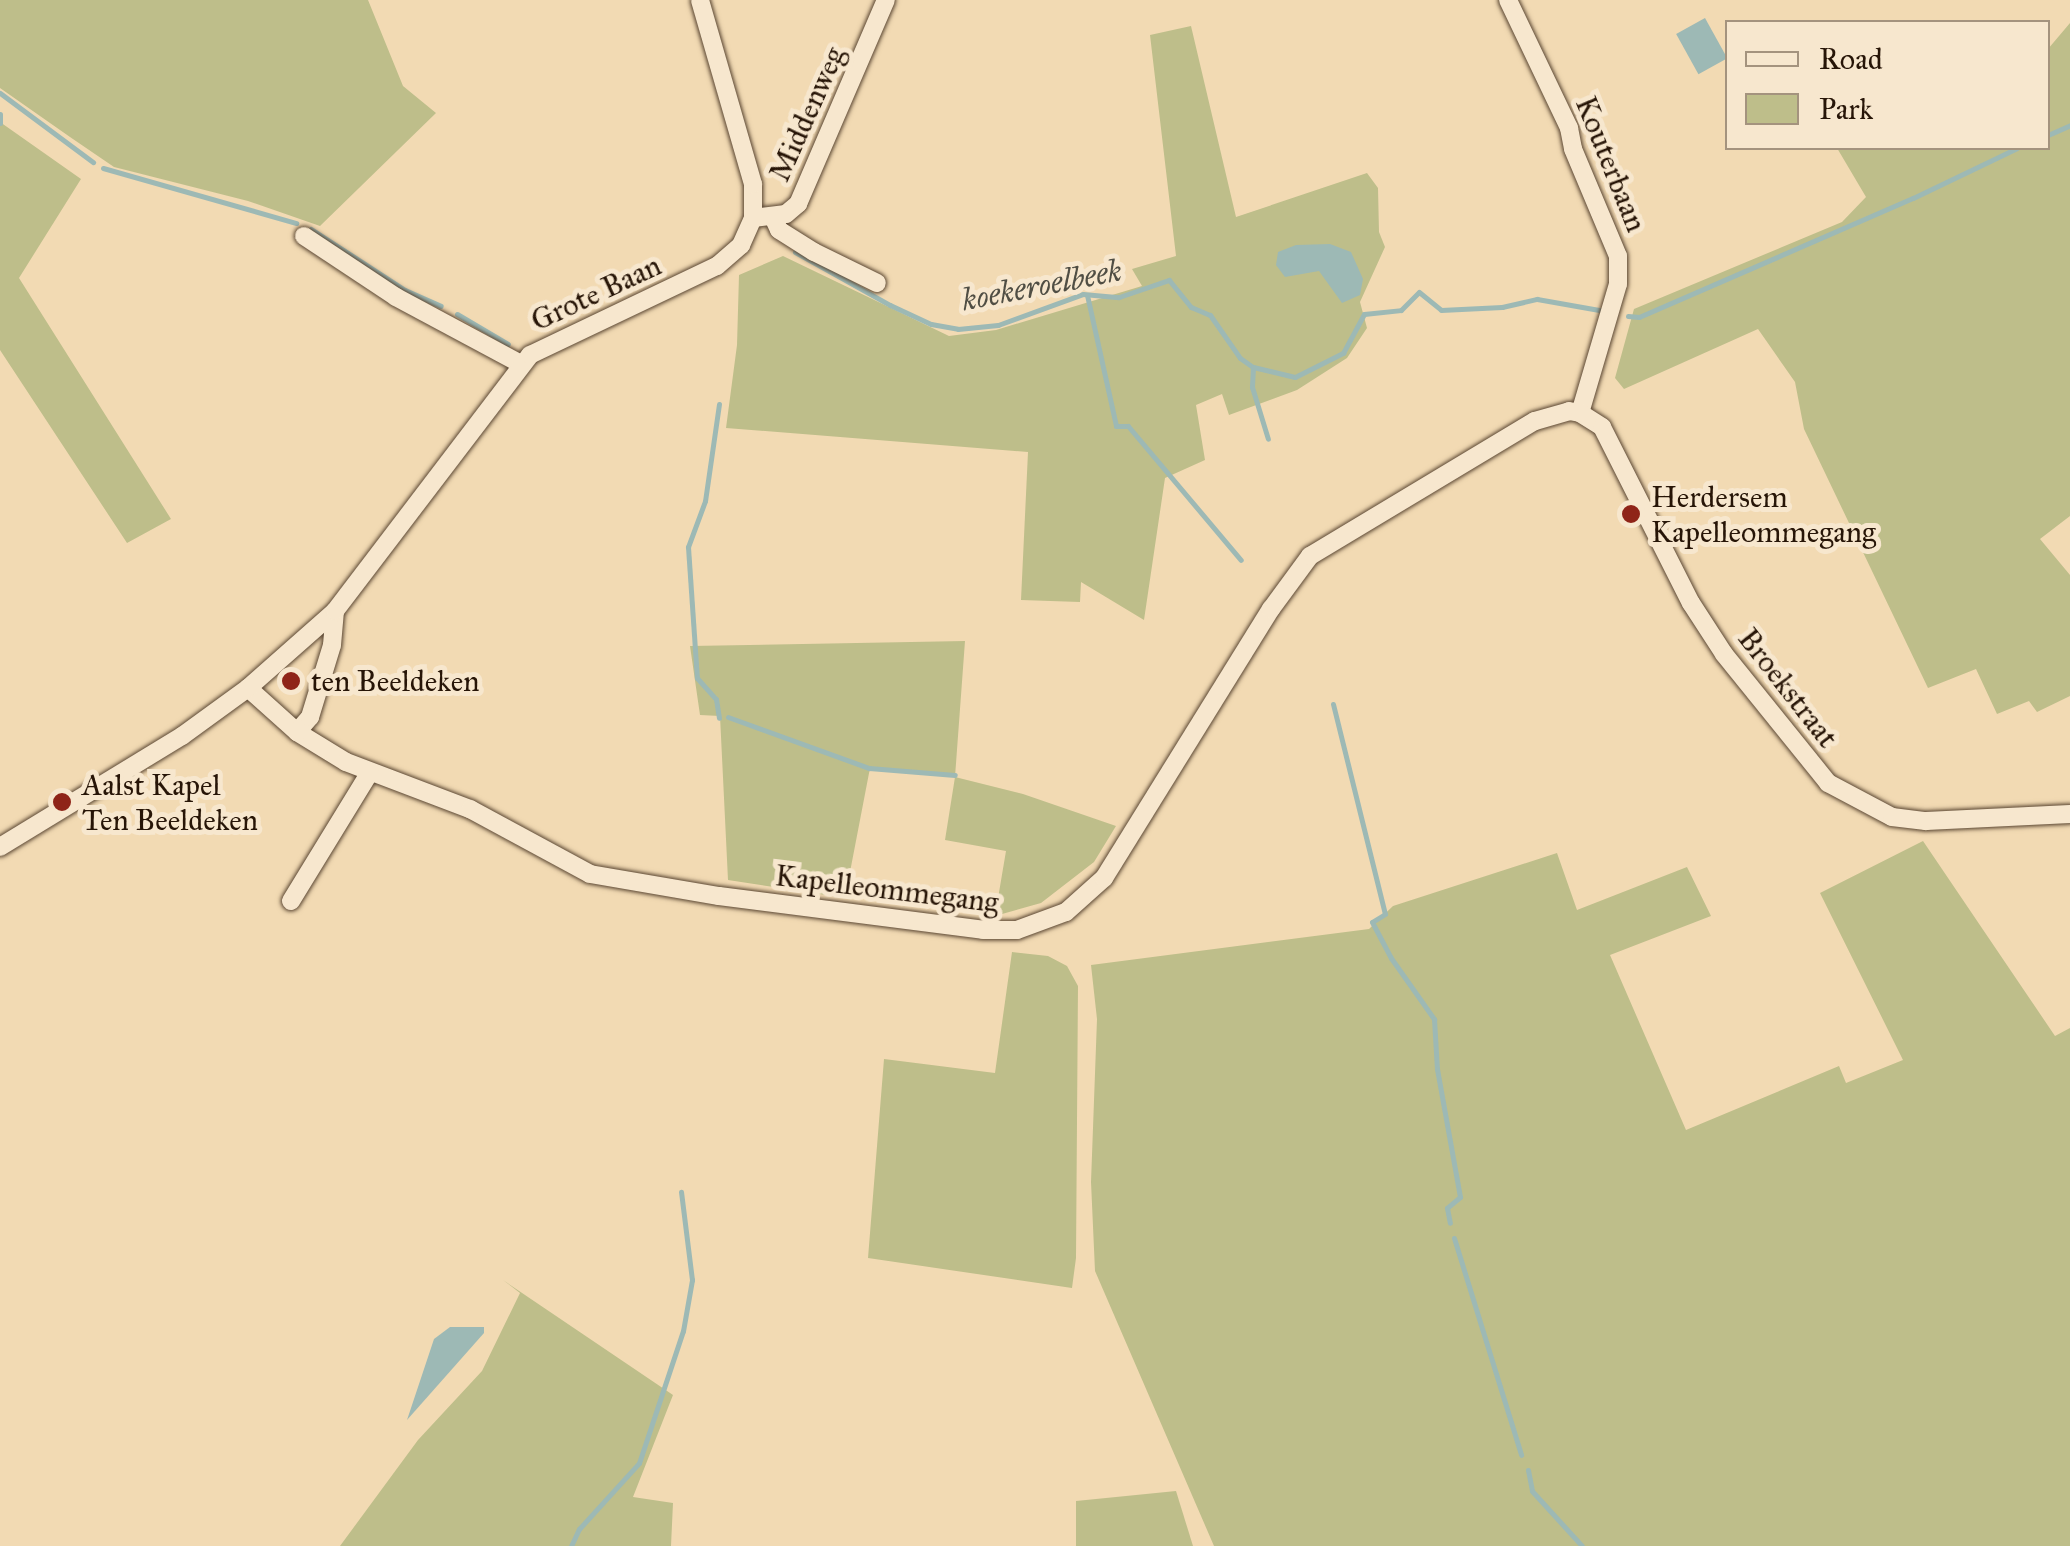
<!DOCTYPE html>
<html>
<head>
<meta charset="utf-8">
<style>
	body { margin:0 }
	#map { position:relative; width:2070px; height:1546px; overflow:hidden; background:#f2dab3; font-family:"IM FELL Great Primer",serif }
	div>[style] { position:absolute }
	.green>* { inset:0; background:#bebe8a }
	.water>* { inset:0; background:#9db9b5; transform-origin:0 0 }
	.stream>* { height:5px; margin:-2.5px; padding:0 2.5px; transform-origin:2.5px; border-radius:2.5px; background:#9db9b5 }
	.roads { filter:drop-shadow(0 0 2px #5a4632) drop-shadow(0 0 2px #5a4632) }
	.minor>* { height:18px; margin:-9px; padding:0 9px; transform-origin:9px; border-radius:9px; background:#f7e7ce }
	.dots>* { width:28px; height:28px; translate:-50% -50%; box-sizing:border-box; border:5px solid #f7e7ce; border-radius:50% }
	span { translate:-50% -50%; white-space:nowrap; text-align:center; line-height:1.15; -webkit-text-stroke:10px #f7e7ce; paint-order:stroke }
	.street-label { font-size:30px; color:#271507 }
	.poi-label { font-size:30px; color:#271507 }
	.left { translate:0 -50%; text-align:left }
	.water-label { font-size:32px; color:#504e44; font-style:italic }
	.legend { position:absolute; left:1725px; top:20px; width:325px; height:130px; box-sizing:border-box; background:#f7e7ce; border:2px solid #a4937e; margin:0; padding:12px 18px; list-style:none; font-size:30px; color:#271507 }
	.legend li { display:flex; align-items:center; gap:20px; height:50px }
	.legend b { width:50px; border:2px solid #a4937e }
</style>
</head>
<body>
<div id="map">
	<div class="green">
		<i style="clip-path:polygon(0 0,368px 0,403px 86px,436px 113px,320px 226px,248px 201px,114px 167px,70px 137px,0 88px)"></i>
		<i style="clip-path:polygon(2070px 23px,2070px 516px,2040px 539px,2070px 575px,2070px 696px,2037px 712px,2029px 701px,1997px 714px,1976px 669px,1928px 688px,1804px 429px,1795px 382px,1758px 329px,1624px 389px,1615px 378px,1634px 309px,1842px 222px,1866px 197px,1837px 148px,2048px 148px,2048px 49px)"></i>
		<i style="clip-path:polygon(1191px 26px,1236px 217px,1367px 173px,1378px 188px,1379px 232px,1385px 247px,1360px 302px,1367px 328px,1347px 358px,1297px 390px,1229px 415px,1222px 394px,1196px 405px,1205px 460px,1165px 478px,1144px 620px,1081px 582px,1080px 602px,1021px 600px,1028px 452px,726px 428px,737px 345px,739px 275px,783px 256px,949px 336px,996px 330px,1142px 286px,1132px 269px,1176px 256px,1150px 35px)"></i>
		<i style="clip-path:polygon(0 122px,81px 179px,19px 278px,171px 519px,127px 543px,0 350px)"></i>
		<i style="clip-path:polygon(965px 641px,955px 777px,1023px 794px,1116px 826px,1094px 862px,1041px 903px,995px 916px,1006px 851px,945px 840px,955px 777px,870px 768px,845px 898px,728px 880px,720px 716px,700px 715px,690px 646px)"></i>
		<i style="clip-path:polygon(1923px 841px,2055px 1036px,2070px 1028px,2070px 1546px,1214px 1546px,1095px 1271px,1091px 1182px,1097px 1019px,1091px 965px,1369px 929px,1393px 906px,1557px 853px,1577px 910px,1687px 867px,1711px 916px,1610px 955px,1686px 1130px,1839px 1066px,1846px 1083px,1903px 1060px,1820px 893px)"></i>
		<i style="clip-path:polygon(1012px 952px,1048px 956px,1067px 966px,1078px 986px,1076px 1258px,1072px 1288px,868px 1258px,884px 1059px,995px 1073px)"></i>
		<i style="clip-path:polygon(503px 1280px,673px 1395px,633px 1497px,673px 1503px,671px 1546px,340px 1546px,418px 1440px,482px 1371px,520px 1293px)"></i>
		<i style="clip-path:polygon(1176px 1491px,1193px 1546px,1076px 1546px,1076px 1501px)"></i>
	</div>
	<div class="water">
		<i style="left:1705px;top:18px;width:46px;height:33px;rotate:61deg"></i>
		<i style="clip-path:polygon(1330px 244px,1351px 252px,1363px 279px,1360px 295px,1342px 303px,1319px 271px,1285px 277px,1276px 265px,1278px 252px,1296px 245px)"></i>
		<i style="clip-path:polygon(450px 1327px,484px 1327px,484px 1333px,407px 1420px,434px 1339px)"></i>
	</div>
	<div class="stream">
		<i style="left:0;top:93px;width:116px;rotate:36.6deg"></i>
		<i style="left:0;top:114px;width:9px;rotate:90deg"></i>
		<i style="left:2048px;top:135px;width:24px;rotate:-24deg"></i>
		<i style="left:103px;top:168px;width:201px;rotate:15.9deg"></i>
		<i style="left:311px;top:229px;width:112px;rotate:33deg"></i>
		<i style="left:405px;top:290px;width:39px;rotate:24deg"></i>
		<i style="left:795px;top:252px;width:109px;rotate:29.2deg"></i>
		<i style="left:890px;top:305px;width:45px;rotate:24.9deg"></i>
		<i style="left:931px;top:324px;width:27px;rotate:10deg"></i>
		<i style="left:958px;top:329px;width:40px;rotate:-5.7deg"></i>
		<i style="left:998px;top:325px;width:90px;rotate:-20deg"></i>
		<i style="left:1083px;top:294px;width:36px;rotate:5deg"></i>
		<i style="left:1119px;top:297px;width:53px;rotate:-18.8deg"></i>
		<i style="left:1169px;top:280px;width:35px;rotate:51deg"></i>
		<i style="left:1191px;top:307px;width:21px;rotate:23deg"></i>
		<i style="left:1210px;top:315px;width:52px;rotate:55.1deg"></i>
		<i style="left:1240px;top:358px;width:16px;rotate:35deg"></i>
		<i style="left:1253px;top:367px;width:43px;rotate:13.4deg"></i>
		<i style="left:1295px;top:377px;width:54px;rotate:-26.6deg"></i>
		<i style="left:1343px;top:353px;width:44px;rotate:-61.7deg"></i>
		<i style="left:1364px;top:314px;width:37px;rotate:-6deg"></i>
		<i style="left:1401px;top:310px;width:25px;rotate:-45deg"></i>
		<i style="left:1419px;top:292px;width:28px;rotate:39deg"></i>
		<i style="left:1441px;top:310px;width:61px;rotate:-2.8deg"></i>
		<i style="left:1502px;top:307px;width:36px;rotate:-13deg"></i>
		<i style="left:1537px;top:299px;width:63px;rotate:10.1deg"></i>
		<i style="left:1087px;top:295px;width:134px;rotate:77.5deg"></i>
		<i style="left:1116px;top:426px;width:12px"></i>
		<i style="left:1128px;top:426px;width:175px;rotate:49.9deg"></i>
		<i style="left:457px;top:314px;width:59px;rotate:30.5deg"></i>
		<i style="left:1628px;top:316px;width:11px;rotate:5deg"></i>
		<i style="left:1639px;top:317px;width:299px;rotate:-23.5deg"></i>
		<i style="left:1913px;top:198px;width:115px;rotate:-25.7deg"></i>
		<i style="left:1253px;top:367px;width:20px;rotate:93deg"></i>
		<i style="left:1252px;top:387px;width:54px;rotate:72.9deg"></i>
		<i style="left:719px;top:404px;width:98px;rotate:98.2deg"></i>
		<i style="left:705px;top:501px;width:49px;rotate:110.3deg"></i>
		<i style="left:688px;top:547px;width:131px;rotate:86.1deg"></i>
		<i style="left:697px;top:678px;width:28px;rotate:48deg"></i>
		<i style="left:716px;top:699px;width:19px;rotate:81deg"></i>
		<i style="left:1333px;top:704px;width:216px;rotate:76.1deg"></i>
		<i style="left:1385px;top:914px;width:15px;rotate:148deg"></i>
		<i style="left:1372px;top:922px;width:41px;rotate:62.2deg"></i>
		<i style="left:1391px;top:958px;width:75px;rotate:54.8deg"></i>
		<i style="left:1434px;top:1019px;width:50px;rotate:86.6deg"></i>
		<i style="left:1437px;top:1069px;width:130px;rotate:79.8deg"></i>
		<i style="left:1460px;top:1197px;width:17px;rotate:140deg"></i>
		<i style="left:1447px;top:1208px;width:15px;rotate:79deg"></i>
		<i style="left:728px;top:717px;width:150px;rotate:19.9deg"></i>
		<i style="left:869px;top:768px;width:86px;rotate:4.7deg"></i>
		<i style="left:1454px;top:1238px;width:227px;rotate:72.8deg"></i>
		<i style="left:1528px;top:1470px;width:21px;rotate:79deg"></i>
		<i style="left:1532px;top:1491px;width:74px;rotate:47.7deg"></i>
		<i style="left:571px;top:1546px;width:19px;rotate:-65deg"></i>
		<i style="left:579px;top:1529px;width:89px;rotate:-47.7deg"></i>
		<i style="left:639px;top:1463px;width:139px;rotate:-71.6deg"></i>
		<i style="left:683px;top:1331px;width:52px;rotate:-80deg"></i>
		<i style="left:692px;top:1280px;width:89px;rotate:-97.1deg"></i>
	</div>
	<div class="roads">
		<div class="minor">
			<i style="left:1508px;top:0;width:142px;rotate:64.5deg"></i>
			<i style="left:1569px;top:128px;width:21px;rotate:79deg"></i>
			<i style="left:1573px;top:149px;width:116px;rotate:67.2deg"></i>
			<i style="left:1618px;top:256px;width:28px;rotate:90deg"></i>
			<i style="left:1618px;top:284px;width:134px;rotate:106.4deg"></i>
			<i style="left:773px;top:217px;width:14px;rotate:65deg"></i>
			<i style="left:779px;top:230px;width:41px;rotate:32.2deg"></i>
			<i style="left:814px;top:252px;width:70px;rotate:26.2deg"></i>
			<i style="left:753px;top:218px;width:33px;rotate:-7deg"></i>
			<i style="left:786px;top:214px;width:16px;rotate:-40deg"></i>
			<i style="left:798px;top:204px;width:222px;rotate:-66.7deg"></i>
			<i style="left:304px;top:236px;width:110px;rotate:33.5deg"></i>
			<i style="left:396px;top:297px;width:142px;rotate:28.2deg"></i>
			<i style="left:248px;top:688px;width:66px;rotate:41.9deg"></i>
			<i style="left:297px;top:732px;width:57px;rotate:31.5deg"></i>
			<i style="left:346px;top:762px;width:133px;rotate:20.8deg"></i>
			<i style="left:470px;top:809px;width:136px;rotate:28.4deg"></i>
			<i style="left:590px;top:874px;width:131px;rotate:9.7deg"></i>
			<i style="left:719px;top:896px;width:266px;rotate:7.3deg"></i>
			<i style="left:983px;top:930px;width:34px"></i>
			<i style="left:1017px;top:930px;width:52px;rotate:-20.2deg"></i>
			<i style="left:1066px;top:912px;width:51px;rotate:-41.8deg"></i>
			<i style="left:1104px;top:878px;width:317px;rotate:-58.2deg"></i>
			<i style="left:1271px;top:609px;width:66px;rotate:-53.7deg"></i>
			<i style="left:1310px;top:556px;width:262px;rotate:-31deg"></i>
			<i style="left:1535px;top:421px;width:35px;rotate:-16deg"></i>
			<i style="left:1569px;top:411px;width:11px;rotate:10deg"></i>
			<i style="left:1580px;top:413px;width:26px;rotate:32deg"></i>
			<i style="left:1602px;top:427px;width:197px;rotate:63.2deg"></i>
			<i style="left:1691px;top:603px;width:61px;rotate:57.1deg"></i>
			<i style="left:1724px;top:654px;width:166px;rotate:51.1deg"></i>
			<i style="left:1828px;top:783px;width:72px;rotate:28deg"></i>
			<i style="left:1892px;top:817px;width:34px;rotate:7deg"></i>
			<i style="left:1926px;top:821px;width:144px;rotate:-2.8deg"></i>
			<i style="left:297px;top:732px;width:20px;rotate:-49deg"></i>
			<i style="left:310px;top:717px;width:75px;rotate:-73deg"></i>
			<i style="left:332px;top:645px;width:34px;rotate:-85deg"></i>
			<i style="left:0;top:847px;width:213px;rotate:-31.4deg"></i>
			<i style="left:182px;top:736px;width:82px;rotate:-36deg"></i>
			<i style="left:248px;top:688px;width:116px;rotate:-41.5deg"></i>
			<i style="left:335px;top:611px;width:322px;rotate:-52.7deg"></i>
			<i style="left:530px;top:355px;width:207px;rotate:-25.5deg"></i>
			<i style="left:717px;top:266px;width:32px;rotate:-41deg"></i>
			<i style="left:741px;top:245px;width:30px;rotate:-66deg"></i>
			<i style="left:753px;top:218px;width:34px;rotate:-90deg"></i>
			<i style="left:753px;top:184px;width:191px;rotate:-106.1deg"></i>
			<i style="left:291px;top:901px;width:151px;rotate:-58.5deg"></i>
		</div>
	</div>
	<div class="dots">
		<i style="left:1631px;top:514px;background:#8f2418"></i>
		<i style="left:291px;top:681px;background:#8f2418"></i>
		<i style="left:62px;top:802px;background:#8f2418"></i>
	</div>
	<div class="street-label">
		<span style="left:807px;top:114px;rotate:-66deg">Middenweg</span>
		<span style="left:1611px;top:164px;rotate:68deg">Kouterbaan</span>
		<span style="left:596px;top:293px;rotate:-25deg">Grote Baan</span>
		<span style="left:1788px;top:688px;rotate:52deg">Broekstraat</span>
		<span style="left:887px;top:889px;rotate:7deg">Kapelleommegang</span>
	</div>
	<div class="poi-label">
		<span class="left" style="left:1651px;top:514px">Herdersem<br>Kapelleommegang</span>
		<span class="left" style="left:311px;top:681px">ten Beeldeken</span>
		<span class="left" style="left:82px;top:802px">Aalst Kapel<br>Ten Beeldeken</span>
	</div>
	<div class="water-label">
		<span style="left:1042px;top:286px;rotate:-11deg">koekeroelbeek</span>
	</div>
	<ul class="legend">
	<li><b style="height:12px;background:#f7e7ce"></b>Road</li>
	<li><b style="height:28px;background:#bebe8a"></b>Park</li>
	</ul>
</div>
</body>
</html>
